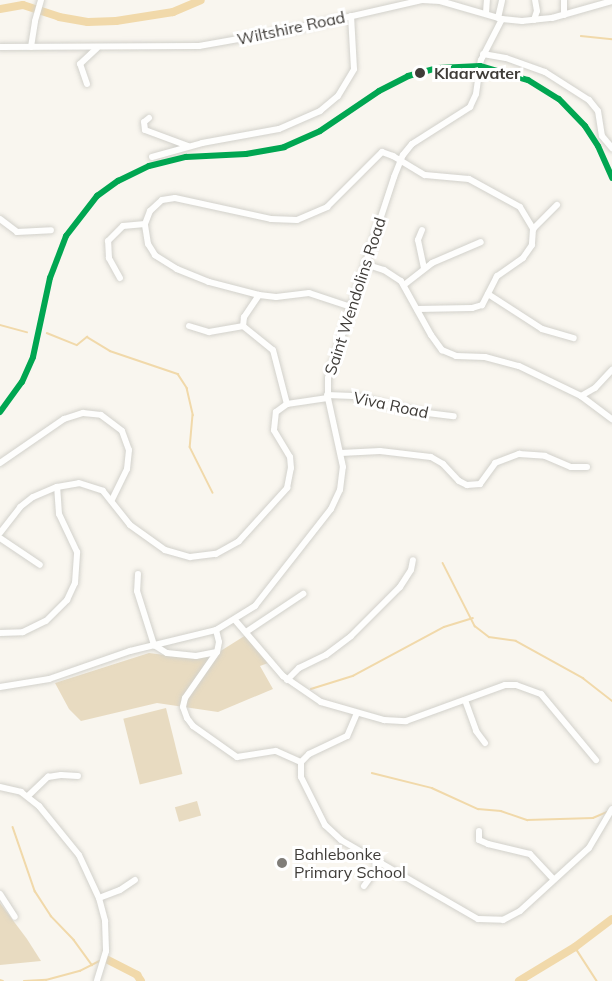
<!DOCTYPE html>
<html>
<head>
<meta charset="utf-8">
<style>
	body { margin:0 }
	#map { position:relative; width:612px; height:981px; overflow:hidden; background:#f9f6ef; font-family:Mulish,sans-serif }
	div>[style] { position:absolute }
	.green>* { inset:0; background:#e8dbc1; transform-origin:0 0 }
	.stream>* { height:1.5px; margin:-0.75px; padding:0 0.75px; transform-origin:0.75px; border-radius:0.75px; background:#f1d9aa }
	.river>* { height:8px; margin:-4px; padding:0 4px; transform-origin:4px; border-radius:4px; background:#f1d9aa }
	.roads { filter:drop-shadow(0 0 2px #d2d1cb) drop-shadow(0 0 2px #d2d1cb) }
	.minor>* { height:6px; margin:-3px; padding:0 3px; transform-origin:3px; border-radius:3px; background:#fefefd }
	.rail-1>* { height:6px; margin:-3px; padding:0 3px; transform-origin:3px; border-radius:3px; background:#00a651 }
	.dots>* { width:16px; height:16px; translate:-50% -50%; box-sizing:border-box; border:3px solid #fff; border-radius:50% }
	span { translate:-50% -50%; white-space:nowrap; text-align:center; line-height:1.15; -webkit-text-stroke:6px #fff; paint-order:stroke }
	.street-label { font-size:16px; color:#3f3c38 }
	.stop-label { font-size:16px; color:#3f3c38; font-weight:700 }
	.left { translate:0 -50%; text-align:left }
	.poi-label { font-size:16px; color:#3f3c38 }
</style>
</head>
<body>
<div id="map">
	<div class="green">
		<i style="clip-path:polygon(246px 635px,268px 663px,260px 666px,273px 689px,218px 712px,157px 703px,81px 721px,69px 709px,55px 683px,149px 653px,181px 657px,219px 652px)"></i>
		<i style="left:166px;top:708px;width:68px;height:44px;rotate:76deg"></i>
		<i style="left:197px;top:801px;width:15px;height:23px;rotate:74deg"></i>
		<i style="clip-path:polygon(0 903px,27px 939px,41px 961px,0 965px)"></i>
	</div>
	<div class="stream">
		<i style="left:581px;top:36px;width:31px;rotate:6deg"></i>
		<i style="left:0;top:325px;width:28px;rotate:15deg"></i>
		<i style="left:47px;top:333px;width:32px;rotate:22deg"></i>
		<i style="left:77px;top:345px;width:13px;rotate:-39deg"></i>
		<i style="left:87px;top:337px;width:27px;rotate:31deg"></i>
		<i style="left:110px;top:351px;width:72px;rotate:18.7deg"></i>
		<i style="left:178px;top:374px;width:17px;rotate:57deg"></i>
		<i style="left:187px;top:388px;width:28px;rotate:77deg"></i>
		<i style="left:193px;top:415px;width:32px;rotate:95deg"></i>
		<i style="left:190px;top:447px;width:51px;rotate:63.4deg"></i>
		<i style="left:443px;top:563px;width:71px;rotate:63.1deg"></i>
		<i style="left:475px;top:626px;width:18px;rotate:38deg"></i>
		<i style="left:489px;top:637px;width:27px;rotate:8deg"></i>
		<i style="left:516px;top:641px;width:77px;rotate:28.9deg"></i>
		<i style="left:583px;top:678px;width:37px;rotate:38deg"></i>
		<i style="left:311px;top:689px;width:44px;rotate:-17.2deg"></i>
		<i style="left:353px;top:676px;width:103px;rotate:-28.3deg"></i>
		<i style="left:444px;top:627px;width:30px;rotate:-17deg"></i>
		<i style="left:372px;top:773px;width:62px;rotate:14deg"></i>
		<i style="left:432px;top:788px;width:51px;rotate:24.5deg"></i>
		<i style="left:478px;top:809px;width:23px;rotate:5deg"></i>
		<i style="left:501px;top:811px;width:28px;rotate:19deg"></i>
		<i style="left:527px;top:820px;width:66px;rotate:-1.7deg"></i>
		<i style="left:593px;top:818px;width:15px;rotate:-23deg"></i>
		<i style="left:13px;top:827px;width:68px;rotate:71deg"></i>
		<i style="left:35px;top:891px;width:30px;rotate:57deg"></i>
		<i style="left:51px;top:916px;width:33px;rotate:46deg"></i>
		<i style="left:74px;top:940px;width:31px;rotate:54deg"></i>
		<i style="left:575px;top:947px;width:40px;rotate:57.1deg"></i>
		<i style="left:0;top:980px;width:3px;rotate:18deg"></i>
		<i style="left:24px;top:981px;width:22px;rotate:-3deg"></i>
		<i style="left:46px;top:980px;width:35px;rotate:-15deg"></i>
		<i style="left:80px;top:971px;width:22px;rotate:-27deg"></i>
	</div>
	<div class="river">
		<i style="left:0;top:9px;width:23px;rotate:-10deg"></i>
		<i style="left:23px;top:5px;width:38px;rotate:18deg"></i>
		<i style="left:59px;top:17px;width:29px;rotate:10deg"></i>
		<i style="left:88px;top:22px;width:28px;rotate:-2deg"></i>
		<i style="left:116px;top:21px;width:58px;rotate:-9deg"></i>
		<i style="left:173px;top:12px;width:30px;rotate:-23deg"></i>
		<i style="left:108px;top:960px;width:33px;rotate:27deg"></i>
		<i style="left:137px;top:975px;width:7px;rotate:56deg"></i>
		<i style="left:519px;top:981px;width:66px;rotate:-31.3deg"></i>
		<i style="left:575px;top:947px;width:46px;rotate:-37.1deg"></i>
	</div>
	<div class="roads">
		<div class="minor">
			<i style="left:564px;top:0;width:15px;rotate:90deg"></i>
			<i style="left:486px;top:13px;width:13px;rotate:-86deg"></i>
			<i style="left:498px;top:18px;width:18px;rotate:-77deg"></i>
			<i style="left:534px;top:20px;width:9px;rotate:-72deg"></i>
			<i style="left:537px;top:11px;width:11px;rotate:-100deg"></i>
			<i style="left:0;top:47px;width:199px;rotate:-0.3deg"></i>
			<i style="left:199px;top:46px;width:103px;rotate:-10.1deg"></i>
			<i style="left:300px;top:28px;width:125px;rotate:-12.9deg"></i>
			<i style="left:422px;top:0;width:18px;rotate:3deg"></i>
			<i style="left:440px;top:1px;width:65px;rotate:16.2deg"></i>
			<i style="left:502px;top:19px;width:20px;rotate:6deg"></i>
			<i style="left:522px;top:21px;width:30px;rotate:-6deg"></i>
			<i style="left:552px;top:18px;width:62px;rotate:-15.8deg"></i>
			<i style="left:31px;top:47px;width:26px;rotate:-81deg"></i>
			<i style="left:35px;top:21px;width:22px;rotate:-74deg"></i>
			<i style="left:483px;top:54px;width:23px;rotate:10deg"></i>
			<i style="left:506px;top:58px;width:41px;rotate:19.7deg"></i>
			<i style="left:545px;top:72px;width:52px;rotate:32.5deg"></i>
			<i style="left:589px;top:100px;width:14px;rotate:51deg"></i>
			<i style="left:598px;top:111px;width:25px;rotate:81deg"></i>
			<i style="left:602px;top:136px;width:16px;rotate:50deg"></i>
			<i style="left:87px;top:84px;width:21px;rotate:-109deg"></i>
			<i style="left:80px;top:64px;width:23px;rotate:-43deg"></i>
			<i style="left:149px;top:118px;width:6px;rotate:141deg"></i>
			<i style="left:144px;top:122px;width:8px;rotate:83deg"></i>
			<i style="left:145px;top:130px;width:46px;rotate:20.4deg"></i>
			<i style="left:152px;top:157px;width:52px;rotate:-15.6deg"></i>
			<i style="left:202px;top:143px;width:78px;rotate:-10.3deg"></i>
			<i style="left:279px;top:129px;width:45px;rotate:-23.7deg"></i>
			<i style="left:320px;top:111px;width:23px;rotate:-40deg"></i>
			<i style="left:338px;top:96px;width:31px;rotate:-59deg"></i>
			<i style="left:354px;top:69px;width:53px;rotate:-93.2deg"></i>
			<i style="left:0;top:219px;width:21px;rotate:37deg"></i>
			<i style="left:17px;top:232px;width:34px;rotate:-3deg"></i>
			<i style="left:533px;top:229px;width:34px;rotate:-45deg"></i>
			<i style="left:422px;top:230px;width:11px;rotate:112deg"></i>
			<i style="left:418px;top:240px;width:29px;rotate:78deg"></i>
			<i style="left:365px;top:264px;width:20px;rotate:18deg"></i>
			<i style="left:384px;top:270px;width:20px;rotate:33deg"></i>
			<i style="left:401px;top:281px;width:62px;rotate:60.9deg"></i>
			<i style="left:431px;top:335px;width:19px;rotate:54deg"></i>
			<i style="left:442px;top:350px;width:15px;rotate:23deg"></i>
			<i style="left:456px;top:356px;width:29px;rotate:2deg"></i>
			<i style="left:485px;top:357px;width:35px;rotate:15deg"></i>
			<i style="left:519px;top:366px;width:69px;rotate:25.8deg"></i>
			<i style="left:581px;top:396px;width:39px;rotate:37deg"></i>
			<i style="left:120px;top:278px;width:23px;rotate:-119deg"></i>
			<i style="left:109px;top:258px;width:17px;rotate:-93deg"></i>
			<i style="left:108px;top:241px;width:21px;rotate:-45deg"></i>
			<i style="left:123px;top:226px;width:22px;rotate:-5deg"></i>
			<i style="left:404px;top:285px;width:36px;rotate:-38deg"></i>
			<i style="left:432px;top:263px;width:53px;rotate:-23.2deg"></i>
			<i style="left:488px;top:294px;width:64px;rotate:32.9deg"></i>
			<i style="left:542px;top:329px;width:33px;rotate:16deg"></i>
			<i style="left:259px;top:295px;width:27px;rotate:124deg"></i>
			<i style="left:244px;top:317px;width:9px;rotate:96deg"></i>
			<i style="left:243px;top:326px;width:38px;rotate:39deg"></i>
			<i style="left:273px;top:350px;width:56px;rotate:75.5deg"></i>
			<i style="left:351px;top:307px;width:44px;rotate:-161.6deg"></i>
			<i style="left:309px;top:293px;width:33px;rotate:173deg"></i>
			<i style="left:276px;top:297px;width:17px;rotate:-173deg"></i>
			<i style="left:259px;top:295px;width:52px;rotate:-165.4deg"></i>
			<i style="left:209px;top:282px;width:35px;rotate:-158deg"></i>
			<i style="left:177px;top:269px;width:26px;rotate:-148deg"></i>
			<i style="left:155px;top:255px;width:13px;rotate:-122deg"></i>
			<i style="left:148px;top:244px;width:20px;rotate:-99deg"></i>
			<i style="left:145px;top:224px;width:14px;rotate:-69deg"></i>
			<i style="left:150px;top:211px;width:16px;rotate:-43deg"></i>
			<i style="left:162px;top:200px;width:13px;rotate:-9deg"></i>
			<i style="left:175px;top:198px;width:98px;rotate:12.3deg"></i>
			<i style="left:271px;top:219px;width:26px;rotate:2deg"></i>
			<i style="left:297px;top:220px;width:33px;rotate:-23deg"></i>
			<i style="left:327px;top:207px;width:78px;rotate:-45deg"></i>
			<i style="left:382px;top:152px;width:12px;rotate:20deg"></i>
			<i style="left:393px;top:156px;width:37px;rotate:31deg"></i>
			<i style="left:425px;top:175px;width:44px;rotate:5.2deg"></i>
			<i style="left:469px;top:179px;width:58px;rotate:28.8deg"></i>
			<i style="left:520px;top:207px;width:26px;rotate:59deg"></i>
			<i style="left:533px;top:229px;width:16px;rotate:94deg"></i>
			<i style="left:532px;top:245px;width:16px;rotate:125deg"></i>
			<i style="left:523px;top:258px;width:32px;rotate:145deg"></i>
			<i style="left:497px;top:276px;width:33px;rotate:117deg"></i>
			<i style="left:482px;top:305px;width:10px;rotate:163deg"></i>
			<i style="left:472px;top:308px;width:55px;rotate:179deg"></i>
			<i style="left:189px;top:326px;width:21px;rotate:17deg"></i>
			<i style="left:209px;top:332px;width:35px;rotate:-10deg"></i>
			<i style="left:327px;top:395px;width:26px;rotate:2deg"></i>
			<i style="left:353px;top:396px;width:68px;rotate:13.6deg"></i>
			<i style="left:419px;top:412px;width:35px;rotate:7deg"></i>
			<i style="left:581px;top:396px;width:16px;rotate:-30deg"></i>
			<i style="left:595px;top:388px;width:25px;rotate:-47deg"></i>
			<i style="left:341px;top:453px;width:39px;rotate:-3deg"></i>
			<i style="left:380px;top:451px;width:51px;rotate:6.7deg"></i>
			<i style="left:431px;top:457px;width:14px;rotate:30deg"></i>
			<i style="left:443px;top:464px;width:23px;rotate:47deg"></i>
			<i style="left:459px;top:481px;width:9px;rotate:27deg"></i>
			<i style="left:467px;top:485px;width:13px;rotate:-4deg"></i>
			<i style="left:480px;top:484px;width:26px;rotate:-54deg"></i>
			<i style="left:495px;top:463px;width:26px;rotate:-21deg"></i>
			<i style="left:519px;top:454px;width:26px;rotate:4deg"></i>
			<i style="left:545px;top:456px;width:28px;rotate:23deg"></i>
			<i style="left:571px;top:467px;width:16px"></i>
			<i style="left:0;top:463px;width:78px;rotate:-34.5deg"></i>
			<i style="left:64px;top:419px;width:20px;rotate:-18deg"></i>
			<i style="left:83px;top:413px;width:18px;rotate:6deg"></i>
			<i style="left:101px;top:415px;width:26px;rotate:37deg"></i>
			<i style="left:122px;top:431px;width:20px;rotate:70deg"></i>
			<i style="left:129px;top:450px;width:19px;rotate:96deg"></i>
			<i style="left:127px;top:469px;width:34px;rotate:116deg"></i>
			<i style="left:0;top:533px;width:33px;rotate:-52deg"></i>
			<i style="left:20px;top:507px;width:16px;rotate:-38deg"></i>
			<i style="left:33px;top:497px;width:26px;rotate:-23deg"></i>
			<i style="left:57px;top:487px;width:22px;rotate:-10deg"></i>
			<i style="left:79px;top:483px;width:25px;rotate:18deg"></i>
			<i style="left:103px;top:491px;width:43px;rotate:51.5deg"></i>
			<i style="left:130px;top:525px;width:43px;rotate:35.5deg"></i>
			<i style="left:165px;top:550px;width:26px;rotate:16deg"></i>
			<i style="left:190px;top:557px;width:26px;rotate:-7deg"></i>
			<i style="left:216px;top:554px;width:26px;rotate:-29deg"></i>
			<i style="left:239px;top:541px;width:72px;rotate:-47.8deg"></i>
			<i style="left:287px;top:488px;width:20px;rotate:-79deg"></i>
			<i style="left:291px;top:468px;width:11px;rotate:-95deg"></i>
			<i style="left:290px;top:457px;width:31px;rotate:-121deg"></i>
			<i style="left:274px;top:430px;width:18px;rotate:-84deg"></i>
			<i style="left:276px;top:412px;width:14px;rotate:-36deg"></i>
			<i style="left:287px;top:404px;width:41px;rotate:-8.3deg"></i>
			<i style="left:0;top:538px;width:48px;rotate:34deg"></i>
			<i style="left:138px;top:574px;width:17px;rotate:93deg"></i>
			<i style="left:137px;top:591px;width:57px;rotate:72.5deg"></i>
			<i style="left:154px;top:645px;width:15px;rotate:32deg"></i>
			<i style="left:167px;top:653px;width:29px;rotate:6deg"></i>
			<i style="left:196px;top:656px;width:21px;rotate:-11deg"></i>
			<i style="left:235px;top:620px;width:74px;rotate:49.4deg"></i>
			<i style="left:283px;top:676px;width:46px;rotate:34.4deg"></i>
			<i style="left:321px;top:702px;width:66px;rotate:15.9deg"></i>
			<i style="left:384px;top:720px;width:22px;rotate:3deg"></i>
			<i style="left:406px;top:721px;width:105px;rotate:-20deg"></i>
			<i style="left:505px;top:685px;width:11px"></i>
			<i style="left:516px;top:685px;width:27px;rotate:20deg"></i>
			<i style="left:541px;top:694px;width:86px;rotate:50.2deg"></i>
			<i style="left:216px;top:630px;width:12px;rotate:76deg"></i>
			<i style="left:219px;top:642px;width:10px;rotate:101deg"></i>
			<i style="left:217px;top:652px;width:56px;rotate:124.8deg"></i>
			<i style="left:185px;top:698px;width:9px;rotate:103deg"></i>
			<i style="left:183px;top:707px;width:12px;rotate:70deg"></i>
			<i style="left:187px;top:718px;width:10px;rotate:53deg"></i>
			<i style="left:193px;top:726px;width:54px;rotate:35.2deg"></i>
			<i style="left:237px;top:757px;width:39px;rotate:-9deg"></i>
			<i style="left:276px;top:751px;width:27px;rotate:24deg"></i>
			<i style="left:246px;top:632px;width:69px;rotate:-33.7deg"></i>
			<i style="left:0;top:633px;width:23px;rotate:-2deg"></i>
			<i style="left:23px;top:632px;width:25px;rotate:-26deg"></i>
			<i style="left:46px;top:621px;width:30px;rotate:-45deg"></i>
			<i style="left:67px;top:600px;width:19px;rotate:-65deg"></i>
			<i style="left:75px;top:583px;width:31px;rotate:-86deg"></i>
			<i style="left:77px;top:552px;width:42px;rotate:-115.3deg"></i>
			<i style="left:59px;top:514px;width:27px;rotate:-94deg"></i>
			<i style="left:287px;top:680px;width:17px;rotate:-45deg"></i>
			<i style="left:299px;top:668px;width:30px;rotate:-26deg"></i>
			<i style="left:326px;top:655px;width:31px;rotate:-37deg"></i>
			<i style="left:351px;top:636px;width:69px;rotate:-45deg"></i>
			<i style="left:400px;top:587px;width:20px;rotate:-57deg"></i>
			<i style="left:411px;top:570px;width:10px;rotate:-79deg"></i>
			<i style="left:0;top:687px;width:50px;rotate:-9.3deg"></i>
			<i style="left:49px;top:679px;width:86px;rotate:-19.1deg"></i>
			<i style="left:130px;top:651px;width:89px;rotate:-13.7deg"></i>
			<i style="left:216px;top:630px;width:46px;rotate:-31.6deg"></i>
			<i style="left:255px;top:606px;width:123px;rotate:-51.9deg"></i>
			<i style="left:331px;top:509px;width:21px;rotate:-65deg"></i>
			<i style="left:340px;top:490px;width:23px;rotate:-83deg"></i>
			<i style="left:343px;top:467px;width:71px;rotate:-102.3deg"></i>
			<i style="left:328px;top:398px;width:20px;rotate:-90deg"></i>
			<i style="left:328px;top:378px;width:212px;rotate:-71.8deg"></i>
			<i style="left:394px;top:177px;width:24px;rotate:-68deg"></i>
			<i style="left:403px;top:155px;width:14px;rotate:-51deg"></i>
			<i style="left:412px;top:144px;width:69px;rotate:-32.5deg"></i>
			<i style="left:470px;top:107px;width:14px;rotate:-65deg"></i>
			<i style="left:476px;top:94px;width:34px;rotate:-82deg"></i>
			<i style="left:481px;top:60px;width:46px;rotate:-62.9deg"></i>
			<i style="left:465px;top:700px;width:33px;rotate:70deg"></i>
			<i style="left:476px;top:731px;width:15px;rotate:53deg"></i>
			<i style="left:357px;top:713px;width:25px;rotate:113deg"></i>
			<i style="left:347px;top:736px;width:42px;rotate:154.7deg"></i>
			<i style="left:309px;top:754px;width:11px;rotate:135deg"></i>
			<i style="left:301px;top:762px;width:15px;rotate:90deg"></i>
			<i style="left:301px;top:777px;width:54px;rotate:63.4deg"></i>
			<i style="left:325px;top:825px;width:22px;rotate:43deg"></i>
			<i style="left:341px;top:840px;width:158px;rotate:30deg"></i>
			<i style="left:478px;top:919px;width:25px;rotate:2deg"></i>
			<i style="left:503px;top:920px;width:19px;rotate:-28deg"></i>
			<i style="left:520px;top:911px;width:93px;rotate:-42.4deg"></i>
			<i style="left:589px;top:848px;width:45px;rotate:-59.5deg"></i>
			<i style="left:0;top:787px;width:22px;rotate:13deg"></i>
			<i style="left:21px;top:792px;width:23px;rotate:38deg"></i>
			<i style="left:39px;top:806px;width:63px;rotate:50.8deg"></i>
			<i style="left:79px;top:855px;width:47px;rotate:65.1deg"></i>
			<i style="left:99px;top:898px;width:24px;rotate:75deg"></i>
			<i style="left:105px;top:921px;width:30px;rotate:88deg"></i>
			<i style="left:106px;top:951px;width:31px;rotate:107deg"></i>
			<i style="left:28px;top:796px;width:28px;rotate:-44deg"></i>
			<i style="left:48px;top:777px;width:13px;rotate:-9deg"></i>
			<i style="left:61px;top:775px;width:17px;rotate:3deg"></i>
			<i style="left:479px;top:831px;width:9px;rotate:90deg"></i>
			<i style="left:479px;top:840px;width:10px;rotate:24deg"></i>
			<i style="left:488px;top:844px;width:43px;rotate:13.4deg"></i>
			<i style="left:530px;top:854px;width:35px;rotate:47deg"></i>
			<i style="left:364px;top:886px;width:29px;rotate:-54deg"></i>
			<i style="left:0;top:894px;width:27px;rotate:57deg"></i>
			<i style="left:99px;top:898px;width:22px;rotate:-21deg"></i>
			<i style="left:120px;top:890px;width:18px;rotate:-34deg"></i>
		</div>
	</div>
	<div class="rail-1">
		<i style="left:0;top:412px;width:37px;rotate:-54deg"></i>
		<i style="left:22px;top:382px;width:27px;rotate:-66deg"></i>
		<i style="left:33px;top:357px;width:81px;rotate:-77.9deg"></i>
		<i style="left:50px;top:278px;width:45px;rotate:-69.1deg"></i>
		<i style="left:66px;top:236px;width:51px;rotate:-52.2deg"></i>
		<i style="left:97px;top:196px;width:26px;rotate:-36deg"></i>
		<i style="left:118px;top:181px;width:34px;rotate:-26deg"></i>
		<i style="left:149px;top:166px;width:38px;rotate:-14deg"></i>
		<i style="left:186px;top:157px;width:60px;rotate:-2.9deg"></i>
		<i style="left:246px;top:154px;width:39px;rotate:-10deg"></i>
		<i style="left:284px;top:147px;width:39px;rotate:-24deg"></i>
		<i style="left:320px;top:131px;width:71px;rotate:-34.1deg"></i>
		<i style="left:379px;top:91px;width:33px;rotate:-27deg"></i>
		<i style="left:408px;top:76px;width:31px;rotate:-15deg"></i>
		<i style="left:438px;top:68px;width:42px;rotate:-2.7deg"></i>
		<i style="left:480px;top:66px;width:50px;rotate:16.3deg"></i>
		<i style="left:528px;top:80px;width:36px;rotate:32deg"></i>
		<i style="left:559px;top:99px;width:37px;rotate:46deg"></i>
		<i style="left:585px;top:126px;width:24px;rotate:57deg"></i>
		<i style="left:598px;top:146px;width:35px;rotate:66deg"></i>
	</div>
	<div class="dots">
		<i style="left:420px;top:73px;background:#3f3c38"></i>
		<i style="left:282px;top:863px;background:#807d78"></i>
	</div>
	<div class="street-label">
		<span style="left:291px;top:28px;rotate:-12deg">Wiltshire Road</span>
		<span style="left:355px;top:296px;rotate:-72deg">Saint Wendolins Road</span>
		<span style="left:391px;top:405px;rotate:12deg">Viva Road</span>
	</div>
	<div class="stop-label">
		<span class="left" style="left:434px;top:73px">Klaarwater</span>
	</div>
	<div class="poi-label">
		<span class="left" style="left:294px;top:863px">Bahlebonke<br>Primary School</span>
	</div>
</div>
</body>
</html>
